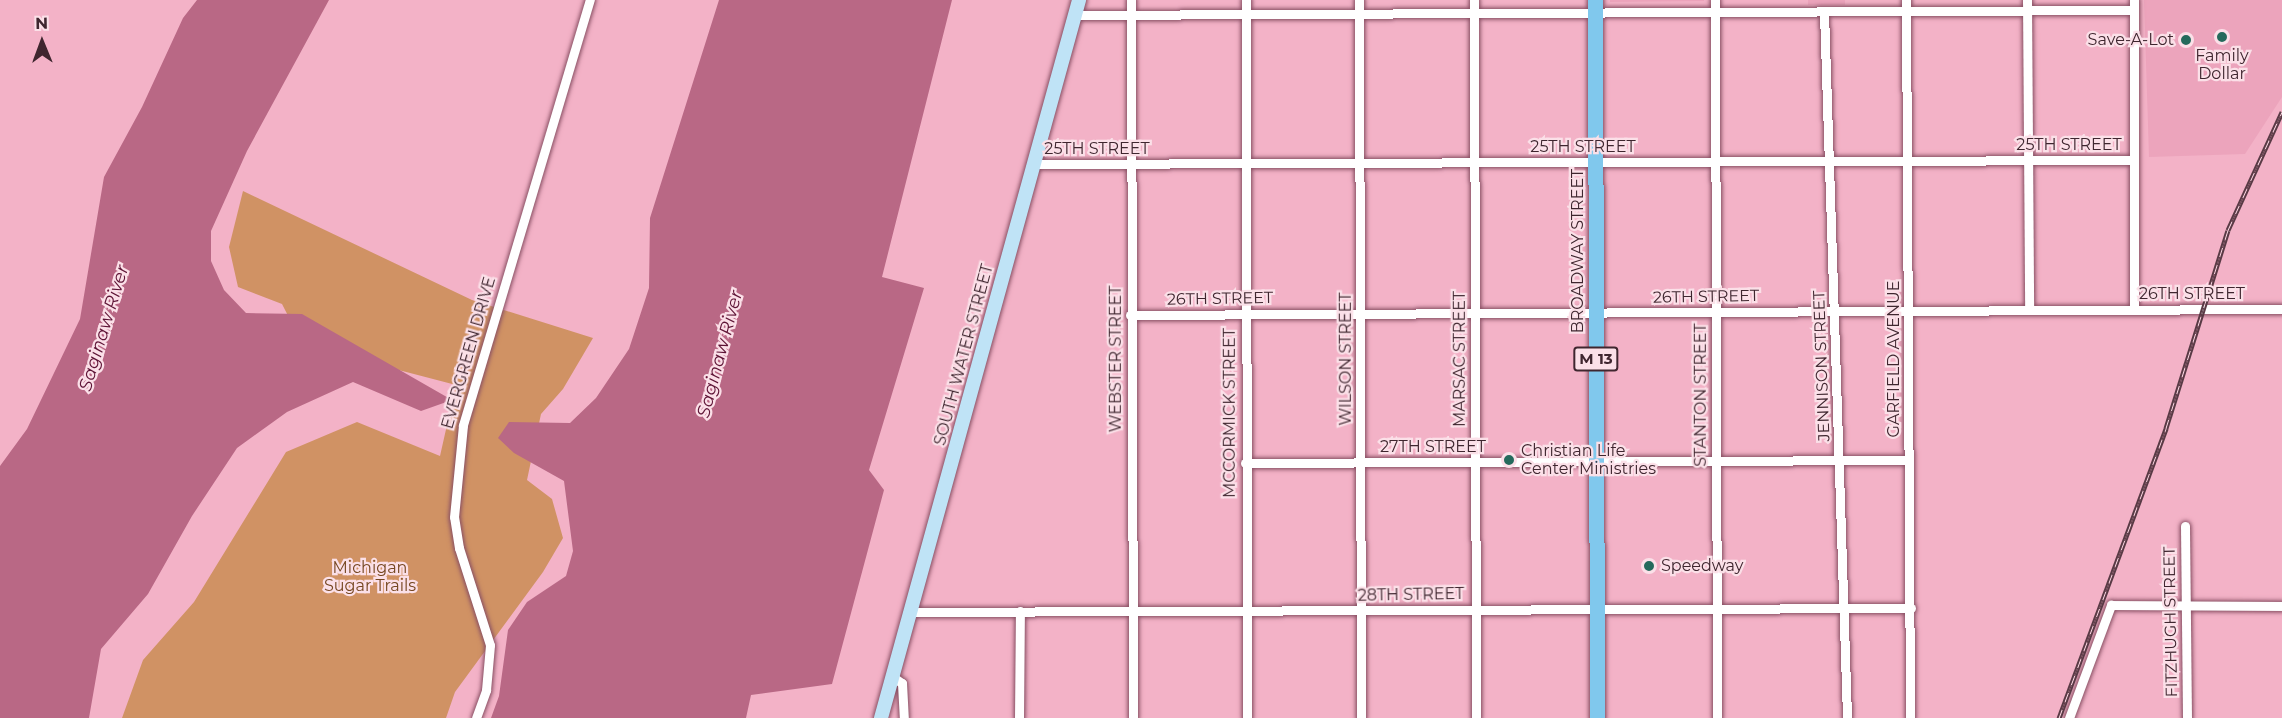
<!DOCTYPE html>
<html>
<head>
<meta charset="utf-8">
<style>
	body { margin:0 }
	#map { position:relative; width:2282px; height:718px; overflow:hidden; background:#f3b2c7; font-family:Montserrat,sans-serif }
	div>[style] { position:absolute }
	.built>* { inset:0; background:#eca4bc; transform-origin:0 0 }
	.green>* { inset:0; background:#d09264 }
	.water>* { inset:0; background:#b96885 }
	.roads { filter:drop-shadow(0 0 2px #884f63) drop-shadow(0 0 2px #884f63) }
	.street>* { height:9px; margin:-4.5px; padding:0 4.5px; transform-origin:4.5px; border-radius:4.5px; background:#fff }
	.secondary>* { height:14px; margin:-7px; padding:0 7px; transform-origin:7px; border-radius:7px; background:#bfe3f6 }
	.primary>* { height:15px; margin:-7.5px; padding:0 7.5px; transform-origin:7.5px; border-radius:7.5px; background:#80c8ed }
	.rail>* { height:5px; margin-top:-2.5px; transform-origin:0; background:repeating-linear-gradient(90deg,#fbe0e8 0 9px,#593a45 0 18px); box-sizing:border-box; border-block:2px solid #593a45 }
	.dots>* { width:16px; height:16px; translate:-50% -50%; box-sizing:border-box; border:3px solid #fbe0e8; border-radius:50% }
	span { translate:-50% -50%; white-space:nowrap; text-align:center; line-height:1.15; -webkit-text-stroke:4.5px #fbe0e8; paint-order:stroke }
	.shield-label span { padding:2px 4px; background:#fbe0e8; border:2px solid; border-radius:4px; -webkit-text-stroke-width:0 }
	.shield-label { font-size:15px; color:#3f262f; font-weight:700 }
	.poi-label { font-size:16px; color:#3f262f }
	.right { translate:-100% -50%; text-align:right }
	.left { translate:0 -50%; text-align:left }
	.street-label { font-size:16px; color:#3f262f }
	.park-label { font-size:16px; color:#764721 }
	.water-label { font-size:18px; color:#5d1335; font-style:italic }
	.north { position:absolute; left:12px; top:12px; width:60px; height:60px; -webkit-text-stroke:4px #fbe0e8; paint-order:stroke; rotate:359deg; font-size:16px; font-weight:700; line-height:24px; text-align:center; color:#3f262f }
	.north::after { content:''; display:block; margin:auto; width:21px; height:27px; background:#3f262f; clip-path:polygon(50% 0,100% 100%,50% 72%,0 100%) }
</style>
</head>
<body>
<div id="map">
	<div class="built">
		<i style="clip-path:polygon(1610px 0,1704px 0,1704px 1px,1610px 2px)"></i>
		<i style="left:1808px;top:0;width:37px;height:5px"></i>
		<i style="clip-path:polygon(2144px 0,2282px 0,2282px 97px,2245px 154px,2149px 157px)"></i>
	</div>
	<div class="green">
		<i style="clip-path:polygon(243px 191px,472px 300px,593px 338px,563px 389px,541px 414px,527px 480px,552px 499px,563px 538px,543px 572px,455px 692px,446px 718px,122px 718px,143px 660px,194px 602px,286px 452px,357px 422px,440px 456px,456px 385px,303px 345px,282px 304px,238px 287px,229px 247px)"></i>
	</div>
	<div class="water">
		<i style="clip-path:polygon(197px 0,329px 0,247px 151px,211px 231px,211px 261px,224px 290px,246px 313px,302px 314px,452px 400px,421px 411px,353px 382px,287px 412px,237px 448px,192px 516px,148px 594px,101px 649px,89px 718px,0 718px,0 466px,27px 429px,80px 319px,104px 177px,142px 107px,183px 18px)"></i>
		<i style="clip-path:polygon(719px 0,952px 0,882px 277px,924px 288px,869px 470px,884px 490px,832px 684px,751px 695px,746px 718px,491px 718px,499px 696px,508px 630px,527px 602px,566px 576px,573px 551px,564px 481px,514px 453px,498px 438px,509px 422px,570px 423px,596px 398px,629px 349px,649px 288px,650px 218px)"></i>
	</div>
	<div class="roads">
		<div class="street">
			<i style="left:1131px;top:0;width:718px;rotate:89.84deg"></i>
			<i style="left:1246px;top:0;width:718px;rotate:89.92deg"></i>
			<i style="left:1359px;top:0;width:718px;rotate:89.84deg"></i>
			<i style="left:1474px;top:0;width:718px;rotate:89.84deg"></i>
			<i style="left:1715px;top:0;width:718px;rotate:89.84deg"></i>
			<i style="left:1906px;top:0;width:718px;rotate:89.68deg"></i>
			<i style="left:2027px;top:0;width:309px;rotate:89.6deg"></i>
			<i style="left:2134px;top:0;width:309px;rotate:90deg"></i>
			<i style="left:1824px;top:12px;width:706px;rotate:88.13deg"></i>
			<i style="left:1075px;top:15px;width:1059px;rotate:-0.27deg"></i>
			<i style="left:1033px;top:164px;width:1101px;rotate:-0.21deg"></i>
			<i style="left:1130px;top:315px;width:1152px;rotate:-0.3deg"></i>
			<i style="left:1245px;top:463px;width:664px;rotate:-0.26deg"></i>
			<i style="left:2185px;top:526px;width:192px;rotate:89.4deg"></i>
			<i style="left:911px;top:612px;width:1000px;rotate:-0.23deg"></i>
			<i style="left:893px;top:677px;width:11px;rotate:34deg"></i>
			<i style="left:902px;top:683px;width:35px;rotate:87deg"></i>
			<i style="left:476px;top:718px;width:30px;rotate:-70deg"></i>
			<i style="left:486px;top:690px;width:45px;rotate:-84.9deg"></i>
			<i style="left:490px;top:645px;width:102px;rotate:-107.7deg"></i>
			<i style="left:459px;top:548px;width:31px;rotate:-99deg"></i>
			<i style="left:454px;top:517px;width:92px;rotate:-84.4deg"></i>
			<i style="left:463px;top:425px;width:444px;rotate:-73.4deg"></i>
			<i style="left:1019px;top:718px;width:107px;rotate:-89.5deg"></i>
			<i style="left:2069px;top:718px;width:121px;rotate:-69.6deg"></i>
			<i style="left:2111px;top:605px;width:171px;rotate:0.3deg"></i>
		</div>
		<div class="secondary">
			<i style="left:881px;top:718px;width:745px;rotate:-74.58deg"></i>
		</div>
		<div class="primary">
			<i style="left:1595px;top:0;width:718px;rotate:89.84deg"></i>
		</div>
	</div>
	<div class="rail">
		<i style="left:2059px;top:718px;width:309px;rotate:-69.7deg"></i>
		<i style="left:2166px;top:428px;width:207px;rotate:-72.6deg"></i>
		<i style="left:2228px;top:230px;width:130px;rotate:-65.4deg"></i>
	</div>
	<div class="dots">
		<i style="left:2222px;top:37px;background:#256a5c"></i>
		<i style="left:2186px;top:40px;background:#256a5c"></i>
		<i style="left:1509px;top:460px;background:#256a5c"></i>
		<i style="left:1649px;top:566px;background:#256a5c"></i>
	</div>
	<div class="shield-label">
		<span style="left:1596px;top:359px">M 13</span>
	</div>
	<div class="poi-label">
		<span class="right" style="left:2174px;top:40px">Save-A-Lot</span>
		<span style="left:2222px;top:65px">Family<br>Dollar</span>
		<span class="left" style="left:1521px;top:460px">Christian Life<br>Center Ministries</span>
		<span class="left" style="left:1661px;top:566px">Speedway</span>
	</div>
	<div class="street-label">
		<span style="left:2069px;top:145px">25TH STREET</span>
		<span style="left:1583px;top:147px">25TH STREET</span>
		<span style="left:1097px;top:149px">25TH STREET</span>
		<span style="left:1578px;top:251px;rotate:-90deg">BROADWAY STREET</span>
		<span style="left:2192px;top:294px">26TH STREET</span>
		<span style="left:1706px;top:297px;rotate:-1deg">26TH STREET</span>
		<span style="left:1220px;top:299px;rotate:-1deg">26TH STREET</span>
		<span style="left:469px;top:353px;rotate:-74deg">EVERGREEN DRIVE</span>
		<span style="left:964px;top:355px;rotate:-75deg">SOUTH WATER STREET</span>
		<span style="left:1116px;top:359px;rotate:-90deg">WEBSTER STREET</span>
		<span style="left:1346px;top:359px;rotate:-90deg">WILSON STREET</span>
		<span style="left:1460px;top:359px;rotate:-90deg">MARSAC STREET</span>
		<span style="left:1894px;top:359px;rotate:-90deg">GARFIELD AVENUE</span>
		<span style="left:1822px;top:366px;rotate:-92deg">JENNISON STREET</span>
		<span style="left:1701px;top:395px;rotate:-90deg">STANTON STREET</span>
		<span style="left:1230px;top:413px;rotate:-90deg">MCCORMICK STREET</span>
		<span style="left:1433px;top:447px">27TH STREET</span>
		<span style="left:1411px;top:595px;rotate:-1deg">28TH STREET</span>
		<span style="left:2171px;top:622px;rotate:-91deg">FITZHUGH STREET</span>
	</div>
	<div class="park-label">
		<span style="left:370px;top:577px">Michigan<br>Sugar Trails</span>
	</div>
	<div class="water-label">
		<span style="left:104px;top:328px;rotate:-73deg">Saginaw River</span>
		<span style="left:720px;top:354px;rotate:-75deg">Saginaw River</span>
	</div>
	<div class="north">N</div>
</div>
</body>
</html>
